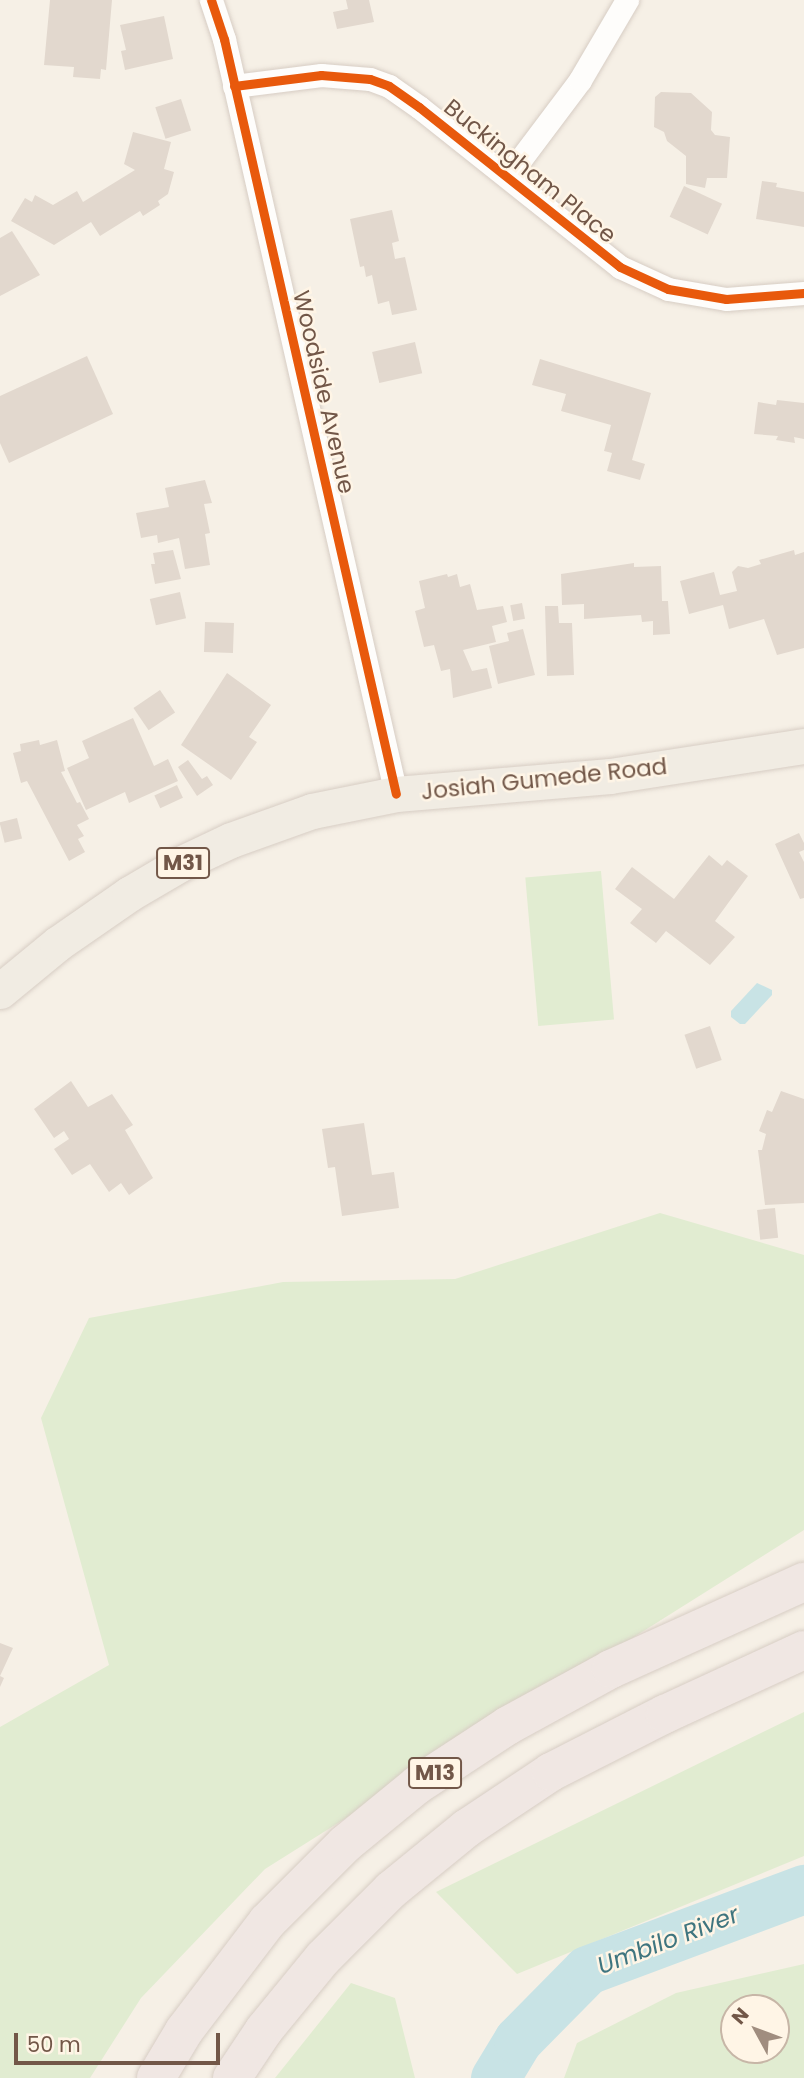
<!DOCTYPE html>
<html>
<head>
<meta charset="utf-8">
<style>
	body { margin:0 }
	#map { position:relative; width:804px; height:2078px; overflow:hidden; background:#f6f0e6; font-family:Poppins,sans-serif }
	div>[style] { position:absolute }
	.green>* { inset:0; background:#e1ecd1; transform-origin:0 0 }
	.water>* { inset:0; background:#c8e3e5 }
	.river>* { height:49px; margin:-24.5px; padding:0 24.5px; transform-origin:24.5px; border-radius:24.5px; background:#c8e3e5 }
	.building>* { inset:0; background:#e2d8ce; transform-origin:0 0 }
	.roads { filter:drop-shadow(0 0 2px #d7cdc4) drop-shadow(0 0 2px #d7cdc4) }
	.street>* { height:23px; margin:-11.5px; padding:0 11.5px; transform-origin:11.5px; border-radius:11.5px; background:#fefdfb }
	.primary>* { height:35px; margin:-17.5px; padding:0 17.5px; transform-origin:17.5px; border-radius:17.5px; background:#f1ece3 }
	.highway>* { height:38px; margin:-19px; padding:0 19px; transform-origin:19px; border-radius:19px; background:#f0e7e3 }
	.cycleway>* { height:9px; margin:-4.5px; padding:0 4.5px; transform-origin:4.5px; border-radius:4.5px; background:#e8590c }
	span { translate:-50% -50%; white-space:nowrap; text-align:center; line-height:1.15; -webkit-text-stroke:5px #fff5e6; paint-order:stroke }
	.shield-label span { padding:2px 5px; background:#fff5e6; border:2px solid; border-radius:5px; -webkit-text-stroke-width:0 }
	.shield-label { font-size:21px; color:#725748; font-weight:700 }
	.street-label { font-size:23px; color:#725748 }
	.water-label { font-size:24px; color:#3f757f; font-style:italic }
	.north { position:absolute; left:720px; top:1994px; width:70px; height:70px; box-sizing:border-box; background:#fff5e6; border:2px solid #c7b6a7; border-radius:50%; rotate:311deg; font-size:19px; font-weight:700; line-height:28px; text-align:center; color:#725748 }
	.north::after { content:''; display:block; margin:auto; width:24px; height:32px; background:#a08d7f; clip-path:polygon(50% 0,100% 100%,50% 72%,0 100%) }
	.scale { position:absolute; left:14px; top:2033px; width:206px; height:32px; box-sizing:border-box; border:4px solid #725748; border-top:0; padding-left:9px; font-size:21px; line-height:24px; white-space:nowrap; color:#725748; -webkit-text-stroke:5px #fff5e6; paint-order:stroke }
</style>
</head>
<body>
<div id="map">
	<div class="green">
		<i style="left:601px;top:871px;width:149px;height:76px;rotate:85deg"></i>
		<i style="clip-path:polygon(660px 1213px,804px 1255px,804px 1530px,265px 1869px,141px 1998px,90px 2078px,0 2078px,0 1727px,109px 1665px,41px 1418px,89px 1318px,283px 1282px,455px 1279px)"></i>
		<i style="clip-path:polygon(804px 1712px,804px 1856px,517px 1974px,436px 1892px)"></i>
		<i style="clip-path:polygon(evenodd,804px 1964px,804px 2078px,564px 2078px,577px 2043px,676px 1993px,804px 1964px,734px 2008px,776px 2008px,776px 2050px,734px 2050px,734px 2008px)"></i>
		<i style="clip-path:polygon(351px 1983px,395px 1998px,415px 2078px,275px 2078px)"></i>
	</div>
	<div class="water">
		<i style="clip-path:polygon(757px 983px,772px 990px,772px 995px,745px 1024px,740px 1024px,731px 1017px,731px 1011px)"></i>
	</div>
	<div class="river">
		<i style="left:495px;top:2078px;width:44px;rotate:-58.8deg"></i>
		<i style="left:518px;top:2040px;width:98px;rotate:-45.4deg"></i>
		<i style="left:587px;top:1970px;width:232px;rotate:-20.5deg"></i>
	</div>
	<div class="building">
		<i style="clip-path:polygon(50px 0,112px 0,106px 70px,101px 69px,100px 79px,73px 77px,74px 67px,44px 65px)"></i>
		<i style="clip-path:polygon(346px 0,369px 0,374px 22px,337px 29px,333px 12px,348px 9px)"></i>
		<i style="clip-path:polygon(164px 16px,173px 59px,125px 70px,121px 51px,126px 50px,120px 25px)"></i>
		<i style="clip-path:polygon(661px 92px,691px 93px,712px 112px,711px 130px,715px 135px,730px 137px,727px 178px,707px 178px,705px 188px,686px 184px,686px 156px,667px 141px,664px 132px,654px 127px,655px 97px)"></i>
		<i style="left:181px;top:99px;width:33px;height:27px;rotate:72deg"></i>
		<i style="clip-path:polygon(133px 132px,171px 142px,164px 169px,174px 172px,168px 194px,158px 201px,160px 205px,143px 216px,140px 211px,100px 236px,91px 222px,54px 245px,11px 221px,25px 198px,32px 202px,35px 195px,53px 205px,77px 191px,83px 202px,135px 170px,124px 164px)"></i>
		<i style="clip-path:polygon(762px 181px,777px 183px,776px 187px,804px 192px,804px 227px,756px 219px)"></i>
		<i style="left:684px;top:186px;width:42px;height:34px;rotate:25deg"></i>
		<i style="clip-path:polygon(392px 210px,399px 241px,392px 243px,395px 259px,405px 257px,417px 310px,392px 315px,389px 301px,378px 304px,372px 275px,366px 277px,364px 266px,360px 267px,350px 219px)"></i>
		<i style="clip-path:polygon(12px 231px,40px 275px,0 296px,0 238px)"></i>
		<i style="left:415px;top:342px;width:32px;height:44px;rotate:77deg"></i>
		<i style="clip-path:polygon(87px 356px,113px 414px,9px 463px,0 443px,0 396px)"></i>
		<i style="clip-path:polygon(540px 359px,651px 393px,632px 460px,645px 464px,640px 480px,607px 471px,612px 453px,604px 451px,611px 425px,561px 411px,566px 394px,532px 385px)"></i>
		<i style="clip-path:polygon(777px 400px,804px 403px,804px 439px,794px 437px,795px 443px,776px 440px,778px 436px,754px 434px,758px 402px,776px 405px)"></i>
		<i style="clip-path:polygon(205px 480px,212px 503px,204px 504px,210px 533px,205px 534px,210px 565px,185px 569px,179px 538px,158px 543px,157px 535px,141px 538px,136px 513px,169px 507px,165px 488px)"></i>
		<i style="clip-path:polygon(173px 550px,181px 579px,155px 584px,151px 564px,155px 564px,153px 553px)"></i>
		<i style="clip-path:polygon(794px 550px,795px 555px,804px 552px,804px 648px,777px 655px,764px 619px,729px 629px,723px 605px,689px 614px,680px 581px,714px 572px,720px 595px,737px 591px,732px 572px,738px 566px,748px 568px,761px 564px,759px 560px)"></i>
		<i style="clip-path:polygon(634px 563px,634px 567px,661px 566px,662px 601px,668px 601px,670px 634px,653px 635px,653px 621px,642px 622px,641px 615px,584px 619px,584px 604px,562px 605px,561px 574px)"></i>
		<i style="clip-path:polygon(447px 574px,448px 577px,457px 574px,460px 587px,470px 584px,477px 610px,503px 606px,507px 622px,492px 626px,496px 642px,463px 650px,472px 671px,487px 668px,492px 688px,453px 698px,450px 669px,441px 671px,434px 645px,424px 647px,415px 611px,425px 608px,419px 581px)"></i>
		<i style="left:180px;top:592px;width:27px;height:31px;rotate:77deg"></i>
		<i style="left:522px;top:603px;width:16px;height:12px;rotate:79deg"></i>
		<i style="clip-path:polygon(545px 606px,558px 606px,559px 623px,572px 623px,574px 675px,547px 676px)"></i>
		<i style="left:205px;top:622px;width:29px;height:30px;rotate:2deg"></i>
		<i style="clip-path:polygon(523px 629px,535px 675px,498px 684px,489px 646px,509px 641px,507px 633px)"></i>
		<i style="clip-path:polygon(227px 673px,271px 705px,249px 737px,257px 742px,231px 780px,181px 745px)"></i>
		<i style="left:160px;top:690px;width:27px;height:32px;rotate:56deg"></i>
		<i style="clip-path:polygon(133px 718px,154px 766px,168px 759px,178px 781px,129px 803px,125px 792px,86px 810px,67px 768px,89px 758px,82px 741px)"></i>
		<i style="clip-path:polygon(39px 740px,40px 745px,57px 740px,65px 771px,61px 772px,77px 803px,80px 802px,89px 819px,77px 825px,84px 836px,78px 839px,85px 852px,69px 861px,27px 781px,21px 783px,13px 753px,21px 751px,20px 744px)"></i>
		<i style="clip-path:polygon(188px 760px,202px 779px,207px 776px,213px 785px,197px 796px,178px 767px)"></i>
		<i style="left:177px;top:785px;width:14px;height:25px;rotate:65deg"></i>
		<i style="left:17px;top:818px;width:21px;height:18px;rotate:76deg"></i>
		<i style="clip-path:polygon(799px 833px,804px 843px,804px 850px,799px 852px,804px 862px,804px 898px,800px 899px,775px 844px)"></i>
		<i style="clip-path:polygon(709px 855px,722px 866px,727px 860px,748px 876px,715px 921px,735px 937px,710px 965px,666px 931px,656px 943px,630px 923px,642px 909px,615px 889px,632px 867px,674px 899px)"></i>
		<i style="left:710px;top:1026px;width:36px;height:27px;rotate:71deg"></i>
		<i style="clip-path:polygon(71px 1081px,88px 1107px,112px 1094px,133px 1125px,125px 1130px,153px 1178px,129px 1195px,121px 1183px,109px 1192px,90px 1164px,72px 1175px,54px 1149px,69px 1139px,64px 1131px,54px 1138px,34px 1109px)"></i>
		<i style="clip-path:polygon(781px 1091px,804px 1099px,804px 1203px,765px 1205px,758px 1150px,762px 1150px,766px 1134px,759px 1131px,767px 1110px,772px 1112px)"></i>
		<i style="clip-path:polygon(364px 1123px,372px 1175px,394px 1172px,399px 1208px,342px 1216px,335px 1167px,328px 1168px,322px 1129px)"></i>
		<i style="left:775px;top:1208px;width:30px;height:18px;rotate:84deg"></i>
		<i style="clip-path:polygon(0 1643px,13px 1648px,0 1676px,4px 1678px,0 1687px)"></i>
	</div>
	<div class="roads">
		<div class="street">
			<i style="left:211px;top:0;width:41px;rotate:71.6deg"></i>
			<i style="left:224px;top:39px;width:774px;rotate:77.17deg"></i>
			<i style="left:234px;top:86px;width:88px;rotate:-7.2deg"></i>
			<i style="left:321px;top:75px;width:49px;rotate:4.7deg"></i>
			<i style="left:370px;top:79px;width:20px;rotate:20deg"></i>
			<i style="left:389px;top:86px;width:37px;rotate:35deg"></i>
			<i style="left:419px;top:107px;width:257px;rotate:38.5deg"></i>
			<i style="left:620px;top:267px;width:53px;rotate:24.6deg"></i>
			<i style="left:668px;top:289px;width:59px;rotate:9.8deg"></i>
			<i style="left:726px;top:299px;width:78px;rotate:-4.4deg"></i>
			<i style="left:508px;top:176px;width:120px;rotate:-53.1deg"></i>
			<i style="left:580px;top:80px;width:93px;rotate:-59.6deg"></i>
		</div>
		<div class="primary">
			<i style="left:0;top:991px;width:74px;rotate:-39.5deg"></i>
			<i style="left:57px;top:944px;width:88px;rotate:-34.8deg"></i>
			<i style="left:129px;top:894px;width:59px;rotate:-30.5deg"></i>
			<i style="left:180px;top:864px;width:56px;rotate:-25.2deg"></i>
			<i style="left:231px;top:840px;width:86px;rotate:-19.7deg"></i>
			<i style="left:312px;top:811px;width:86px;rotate:-11.4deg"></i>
			<i style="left:396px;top:794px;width:215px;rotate:-4.8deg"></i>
			<i style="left:610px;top:776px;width:196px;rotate:-8.8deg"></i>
		</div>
		<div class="highway">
			<i style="left:156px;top:2078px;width:55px;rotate:-59.2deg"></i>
			<i style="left:184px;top:2031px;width:137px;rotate:-52.7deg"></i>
			<i style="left:267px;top:1922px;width:110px;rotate:-45deg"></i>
			<i style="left:345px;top:1844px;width:93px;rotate:-39.3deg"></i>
			<i style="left:417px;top:1785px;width:108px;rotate:-33.2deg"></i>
			<i style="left:507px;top:1726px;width:119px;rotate:-28.7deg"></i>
			<i style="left:611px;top:1669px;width:212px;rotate:-24.3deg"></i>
			<i style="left:232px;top:2078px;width:58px;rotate:-56.3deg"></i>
			<i style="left:264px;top:2030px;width:93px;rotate:-50.7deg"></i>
			<i style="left:323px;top:1958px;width:96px;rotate:-45deg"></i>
			<i style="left:391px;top:1890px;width:98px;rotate:-39.2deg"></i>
			<i style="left:467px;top:1828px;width:101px;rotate:-33.7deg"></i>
			<i style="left:551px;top:1772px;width:128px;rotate:-27deg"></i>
			<i style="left:665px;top:1714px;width:153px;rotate:-24.7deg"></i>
		</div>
	</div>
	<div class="cycleway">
		<i style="left:211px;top:0;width:41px;rotate:71.6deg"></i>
		<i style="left:224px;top:39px;width:774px;rotate:77.17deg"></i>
		<i style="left:234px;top:86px;width:88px;rotate:-7.2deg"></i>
		<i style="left:321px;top:75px;width:49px;rotate:4.7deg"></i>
		<i style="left:370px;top:79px;width:20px;rotate:20deg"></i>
		<i style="left:389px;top:86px;width:37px;rotate:35deg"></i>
		<i style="left:419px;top:107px;width:257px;rotate:38.5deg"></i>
		<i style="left:620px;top:267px;width:53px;rotate:24.6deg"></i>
		<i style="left:668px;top:289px;width:59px;rotate:9.8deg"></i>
		<i style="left:726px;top:299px;width:78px;rotate:-4.4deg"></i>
	</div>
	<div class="shield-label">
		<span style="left:183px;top:863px">M31</span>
		<span style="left:435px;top:1773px">M13</span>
	</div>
	<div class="street-label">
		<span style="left:530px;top:171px;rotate:39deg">Buckingham Place</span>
		<span style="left:324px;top:392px;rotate:77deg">Woodside Avenue</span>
		<span style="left:544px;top:779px;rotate:-6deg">Josiah Gumede Road</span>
	</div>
	<div class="water-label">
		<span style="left:668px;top:1940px;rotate:-21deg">Umbilo River</span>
	</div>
	<div class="north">N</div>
	<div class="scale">50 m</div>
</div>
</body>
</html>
